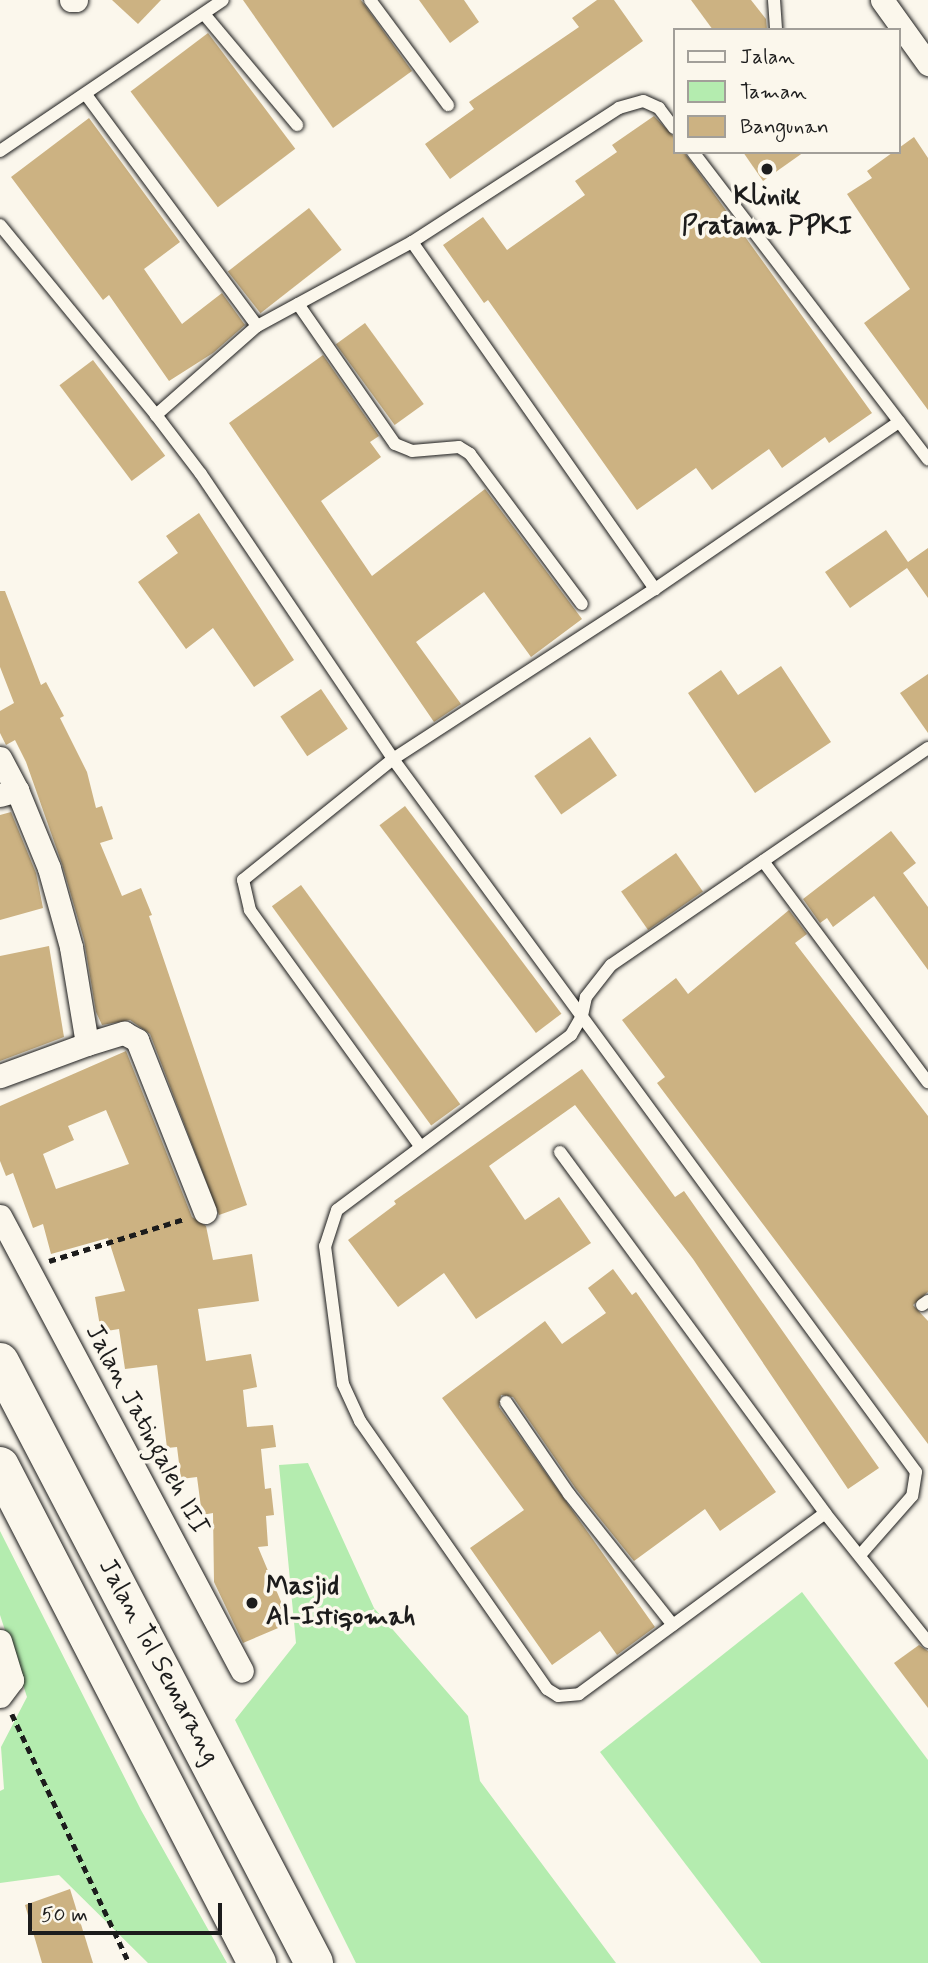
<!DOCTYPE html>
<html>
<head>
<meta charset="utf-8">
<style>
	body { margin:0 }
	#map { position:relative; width:928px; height:1963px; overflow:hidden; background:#fbf7ec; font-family:Mynerve,sans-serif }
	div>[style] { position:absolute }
	.green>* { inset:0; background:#b4ecaf }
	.building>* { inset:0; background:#ccb282; transform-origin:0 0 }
	.path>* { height:4.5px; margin-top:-2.25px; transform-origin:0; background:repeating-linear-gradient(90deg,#1c1c1c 0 7px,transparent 0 12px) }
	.roads { filter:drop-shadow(0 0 2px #1c1c1c) drop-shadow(0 0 2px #1c1c1c) }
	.service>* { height:12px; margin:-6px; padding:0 6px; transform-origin:6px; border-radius:6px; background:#fbf7ec }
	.minor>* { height:23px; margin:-11.5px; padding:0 11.5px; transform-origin:11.5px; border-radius:11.5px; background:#fbf7ec }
	.motorway>* { height:38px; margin:-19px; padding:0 19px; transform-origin:19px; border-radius:19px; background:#fbf7ec }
	.dots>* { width:19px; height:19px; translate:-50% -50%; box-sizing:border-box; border:4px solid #fbf7ec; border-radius:50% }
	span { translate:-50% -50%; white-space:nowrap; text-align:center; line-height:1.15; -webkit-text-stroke:7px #fbf7ec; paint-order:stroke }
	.poi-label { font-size:26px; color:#1c1c1c; font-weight:700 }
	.left { translate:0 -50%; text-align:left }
	.street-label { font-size:26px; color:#1c1c1c }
	.legend { position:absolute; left:673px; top:28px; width:228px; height:126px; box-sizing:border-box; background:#fbf7ec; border:2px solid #a29f99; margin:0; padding:9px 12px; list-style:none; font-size:21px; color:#1c1c1c }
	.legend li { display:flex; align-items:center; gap:14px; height:35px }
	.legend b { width:35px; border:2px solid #a29f99 }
	.scale { position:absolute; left:28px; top:1903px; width:194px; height:32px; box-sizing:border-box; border:4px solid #1c1c1c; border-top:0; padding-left:9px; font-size:21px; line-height:24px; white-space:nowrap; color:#1c1c1c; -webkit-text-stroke:5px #fbf7ec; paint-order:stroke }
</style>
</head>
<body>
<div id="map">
	<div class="green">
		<i style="clip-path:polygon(308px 1463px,374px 1608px,468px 1716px,480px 1781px,616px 1963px,356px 1963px,235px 1720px,296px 1643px,279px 1465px)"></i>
		<i style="clip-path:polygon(0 1531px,141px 1810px,227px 1963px,148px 1963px,59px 1875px,0 1883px,0 1791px,4px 1789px,1px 1747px,27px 1697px,0 1615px)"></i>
		<i style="clip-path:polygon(802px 1592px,928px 1760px,928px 1963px,761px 1963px,600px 1752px)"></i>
	</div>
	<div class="building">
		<i style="clip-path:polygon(112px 0,161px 0,138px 24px)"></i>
		<i style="clip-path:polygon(243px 0,361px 0,412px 71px,333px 128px)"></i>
		<i style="clip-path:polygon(419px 0,464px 0,479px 22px,450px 43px)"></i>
		<i style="clip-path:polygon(597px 0,614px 0,643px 41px,450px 179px,425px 144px,474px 109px,469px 102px,579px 27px,572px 18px)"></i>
		<i style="clip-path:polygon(691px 0,751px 0,766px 19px,767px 30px,713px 30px)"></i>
		<i style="left:208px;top:33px;width:145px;height:97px;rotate:53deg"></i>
		<i style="clip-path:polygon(654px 116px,674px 137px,674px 152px,684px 152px,872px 413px,829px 443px,825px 437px,782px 468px,769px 449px,712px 490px,696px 468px,637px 510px,488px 300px,484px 303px,443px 245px,483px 217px,507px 250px,585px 195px,575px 181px,617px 152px,612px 145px)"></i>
		<i style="clip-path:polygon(89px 118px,180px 242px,144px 269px,182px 324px,222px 293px,245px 325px,213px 353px,169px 381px,109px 295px,103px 300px,11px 177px)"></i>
		<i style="clip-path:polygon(914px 137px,928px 158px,928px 410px,864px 323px,910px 289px,847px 194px,872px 178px,867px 171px)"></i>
		<i style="clip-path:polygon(743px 152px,804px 152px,763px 181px)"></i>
		<i style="left:309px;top:208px;width:53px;height:103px;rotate:52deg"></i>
		<i style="left:365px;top:323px;width:100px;height:36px;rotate:54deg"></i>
		<i style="clip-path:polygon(323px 355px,379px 436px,370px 442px,381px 457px,321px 501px,372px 576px,485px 489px,582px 619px,531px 657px,484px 592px,416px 642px,461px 704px,434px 722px,229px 423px)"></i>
		<i style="left:93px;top:360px;width:120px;height:42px;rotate:53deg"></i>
		<i style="clip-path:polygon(199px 513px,294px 660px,254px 687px,213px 628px,186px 649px,138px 582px,178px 553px,166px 536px)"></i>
		<i style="clip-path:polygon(886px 530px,908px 562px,928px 548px,928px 598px,907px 568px,850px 608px,825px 572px)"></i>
		<i style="clip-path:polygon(0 591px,5px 591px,41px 685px,46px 682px,64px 716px,60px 718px,87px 772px,96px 808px,102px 806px,113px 839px,100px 843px,122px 896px,141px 888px,152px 915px,149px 916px,247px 1205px,219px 1215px,150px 1034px,130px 1020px,102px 1025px,96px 1012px,84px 940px,62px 864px,26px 762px,15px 740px,6px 745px,0 733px,0 711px,14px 703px,0 667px)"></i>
		<i style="clip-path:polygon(781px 666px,831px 742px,755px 793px,688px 693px,721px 670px,738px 695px)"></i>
		<i style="clip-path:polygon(928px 674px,928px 733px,900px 693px)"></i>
		<i style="left:321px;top:689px;width:48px;height:49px;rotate:56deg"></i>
		<i style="left:590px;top:737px;width:47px;height:68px;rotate:55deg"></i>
		<i style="left:405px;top:806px;width:260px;height:32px;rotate:53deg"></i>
		<i style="clip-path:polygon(11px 812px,36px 873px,43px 908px,0 920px,0 815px)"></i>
		<i style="clip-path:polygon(891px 831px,916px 863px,903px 873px,928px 907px,928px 970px,874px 896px,833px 927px,827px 918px,820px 923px,803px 899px)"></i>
		<i style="left:676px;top:853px;width:47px;height:67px;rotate:55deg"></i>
		<i style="left:301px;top:885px;width:271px;height:36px;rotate:54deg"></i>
		<i style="clip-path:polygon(789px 910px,807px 934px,795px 943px,928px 1116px,928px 1292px,913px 1305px,928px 1321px,928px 1444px,657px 1083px,665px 1077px,622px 1020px,676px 978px,688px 994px)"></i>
		<i style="clip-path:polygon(49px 946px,64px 1037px,0 1061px,0 956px)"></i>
		<i style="clip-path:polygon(evenodd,126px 1051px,192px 1217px,206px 1226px,213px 1260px,252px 1254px,259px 1301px,198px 1309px,206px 1361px,251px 1354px,257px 1387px,243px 1390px,247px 1427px,273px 1425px,276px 1447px,261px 1449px,265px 1489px,271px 1488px,274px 1515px,266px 1516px,268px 1546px,258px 1547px,290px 1623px,243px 1643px,214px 1582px,213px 1513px,202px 1515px,197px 1477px,181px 1479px,177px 1447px,167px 1448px,157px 1365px,125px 1369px,119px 1329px,101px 1332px,95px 1297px,125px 1291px,108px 1238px,51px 1254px,43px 1224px,33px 1228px,13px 1173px,6px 1176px,0 1161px,0 1106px,126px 1051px,106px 1110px,129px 1164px,56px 1189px,43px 1154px,74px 1140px,68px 1126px,106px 1110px)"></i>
		<i style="clip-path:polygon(582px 1069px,675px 1197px,684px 1191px,879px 1468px,848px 1489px,693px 1259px,575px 1105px,489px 1166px,525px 1220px,559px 1197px,591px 1243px,476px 1319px,444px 1273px,398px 1307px,348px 1240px,396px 1204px,394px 1201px)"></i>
		<i style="clip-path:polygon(613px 1269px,632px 1295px,636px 1292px,776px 1492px,720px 1531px,705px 1509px,634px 1561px,576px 1489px,513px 1397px,501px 1395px,499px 1407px,655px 1627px,617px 1655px,600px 1631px,552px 1665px,470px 1548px,524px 1510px,442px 1398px,545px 1321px,562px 1344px,606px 1313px,588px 1288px)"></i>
		<i style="clip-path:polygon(919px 1645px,928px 1651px,928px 1708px,894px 1663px)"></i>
		<i style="clip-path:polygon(70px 1889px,93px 1963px,42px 1963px,25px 1905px)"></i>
	</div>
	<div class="path">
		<i style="left:49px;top:1261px;width:141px;rotate:-17.3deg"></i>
		<i style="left:12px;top:1714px;width:275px;rotate:64.8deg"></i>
	</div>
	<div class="roads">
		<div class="service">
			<i style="left:370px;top:0;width:131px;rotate:53.4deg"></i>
			<i style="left:774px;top:0;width:30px;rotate:86deg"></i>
			<i style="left:204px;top:14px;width:145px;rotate:50deg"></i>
			<i style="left:87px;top:96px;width:286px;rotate:53.5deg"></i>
			<i style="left:674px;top:128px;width:25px;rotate:-127deg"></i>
			<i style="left:659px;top:108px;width:17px;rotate:-156deg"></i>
			<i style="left:643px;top:101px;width:25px;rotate:164deg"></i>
			<i style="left:619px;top:108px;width:247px;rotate:147.1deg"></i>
			<i style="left:412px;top:242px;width:176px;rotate:151.5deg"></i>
			<i style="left:257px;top:326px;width:135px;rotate:138.6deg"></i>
			<i style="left:156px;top:415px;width:74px;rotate:52.7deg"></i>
			<i style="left:201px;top:474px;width:344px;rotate:56deg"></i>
			<i style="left:393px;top:759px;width:884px;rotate:53.74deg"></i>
			<i style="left:916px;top:1472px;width:24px;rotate:99deg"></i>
			<i style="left:912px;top:1496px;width:77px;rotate:131.3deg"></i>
			<i style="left:0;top:151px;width:269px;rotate:-34.1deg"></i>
			<i style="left:693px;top:152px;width:387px;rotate:52.6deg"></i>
			<i style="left:0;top:225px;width:246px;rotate:50.6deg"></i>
			<i style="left:412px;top:242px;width:424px;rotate:55deg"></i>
			<i style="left:298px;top:304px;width:170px;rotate:55.3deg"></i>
			<i style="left:395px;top:444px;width:18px;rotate:22deg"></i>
			<i style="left:412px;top:451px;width:47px;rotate:-4.9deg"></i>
			<i style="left:459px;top:447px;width:13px;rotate:32deg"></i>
			<i style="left:470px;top:454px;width:187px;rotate:53.3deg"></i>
			<i style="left:928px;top:748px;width:384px;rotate:145.6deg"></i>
			<i style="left:611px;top:965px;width:41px;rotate:128deg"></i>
			<i style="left:586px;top:997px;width:19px;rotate:102deg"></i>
			<i style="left:582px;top:1016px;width:22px;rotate:120deg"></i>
			<i style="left:571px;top:1035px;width:292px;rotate:143.2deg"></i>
			<i style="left:337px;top:1210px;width:38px;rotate:108deg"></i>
			<i style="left:325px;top:1246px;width:139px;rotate:82.6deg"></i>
			<i style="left:343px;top:1384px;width:41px;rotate:65.3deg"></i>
			<i style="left:360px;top:1421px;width:327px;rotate:55.1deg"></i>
			<i style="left:547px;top:1689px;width:13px;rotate:32deg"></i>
			<i style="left:558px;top:1696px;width:21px;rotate:-5deg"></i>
			<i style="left:579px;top:1694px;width:305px;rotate:-36.3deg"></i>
			<i style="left:825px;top:1513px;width:165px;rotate:51.4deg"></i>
			<i style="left:763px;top:861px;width:276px;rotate:53.3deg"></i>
			<i style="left:420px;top:1146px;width:291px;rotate:-125.8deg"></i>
			<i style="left:250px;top:910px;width:31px;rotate:-103deg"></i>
			<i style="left:243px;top:880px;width:193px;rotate:-38.9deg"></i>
			<i style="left:393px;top:759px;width:312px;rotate:-33deg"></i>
			<i style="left:655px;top:589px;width:296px;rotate:-34.4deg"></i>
			<i style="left:560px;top:1152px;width:448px;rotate:53.7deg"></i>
			<i style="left:922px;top:1305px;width:7px;rotate:-34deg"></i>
			<i style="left:506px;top:1402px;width:112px;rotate:55.6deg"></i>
			<i style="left:569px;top:1494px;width:167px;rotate:51.6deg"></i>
		</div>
		<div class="minor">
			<i style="left:71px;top:0;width:5px"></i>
			<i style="left:882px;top:0;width:79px;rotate:54.3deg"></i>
			<i style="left:0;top:758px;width:36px;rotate:62deg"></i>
			<i style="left:0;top:795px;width:18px;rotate:-16deg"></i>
			<i style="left:17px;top:790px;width:84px;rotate:67.7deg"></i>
			<i style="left:49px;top:868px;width:82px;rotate:74.4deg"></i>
			<i style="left:71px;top:947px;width:98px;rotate:80.6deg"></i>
			<i style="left:87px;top:1044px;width:93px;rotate:159.8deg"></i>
			<i style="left:87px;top:1044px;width:39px;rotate:-17deg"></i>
			<i style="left:124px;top:1033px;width:15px;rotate:28deg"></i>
			<i style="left:137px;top:1040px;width:185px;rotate:68.4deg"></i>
			<i style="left:0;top:1216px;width:515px;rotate:61.99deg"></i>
			<i style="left:0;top:1641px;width:41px;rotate:72.9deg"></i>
			<i style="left:12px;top:1680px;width:20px;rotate:127deg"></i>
		</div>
		<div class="motorway">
			<i style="left:0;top:1362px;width:678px;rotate:62.41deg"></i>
			<i style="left:0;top:1466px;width:560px;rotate:62.66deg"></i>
		</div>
	</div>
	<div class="dots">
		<i style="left:767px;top:169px;background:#1c1c1c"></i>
		<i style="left:252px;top:1603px;background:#1c1c1c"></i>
	</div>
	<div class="poi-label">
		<span style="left:767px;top:213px">Klinik<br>Pratama PPKI</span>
		<span class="left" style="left:266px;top:1603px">Masjid<br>Al-Istiqomah</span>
	</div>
	<div class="street-label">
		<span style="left:146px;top:1430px;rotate:62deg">Jalan Jatingaleh III</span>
		<span style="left:158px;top:1662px;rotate:62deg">Jalan Tol Semarang</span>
	</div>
	<ul class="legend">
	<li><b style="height:9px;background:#fbf7ec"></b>Jalan</li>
	<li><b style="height:19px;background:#b4ecaf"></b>Taman</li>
	<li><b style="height:19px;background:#ccb282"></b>Bangunan</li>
	</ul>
	<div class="scale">50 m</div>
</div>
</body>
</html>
